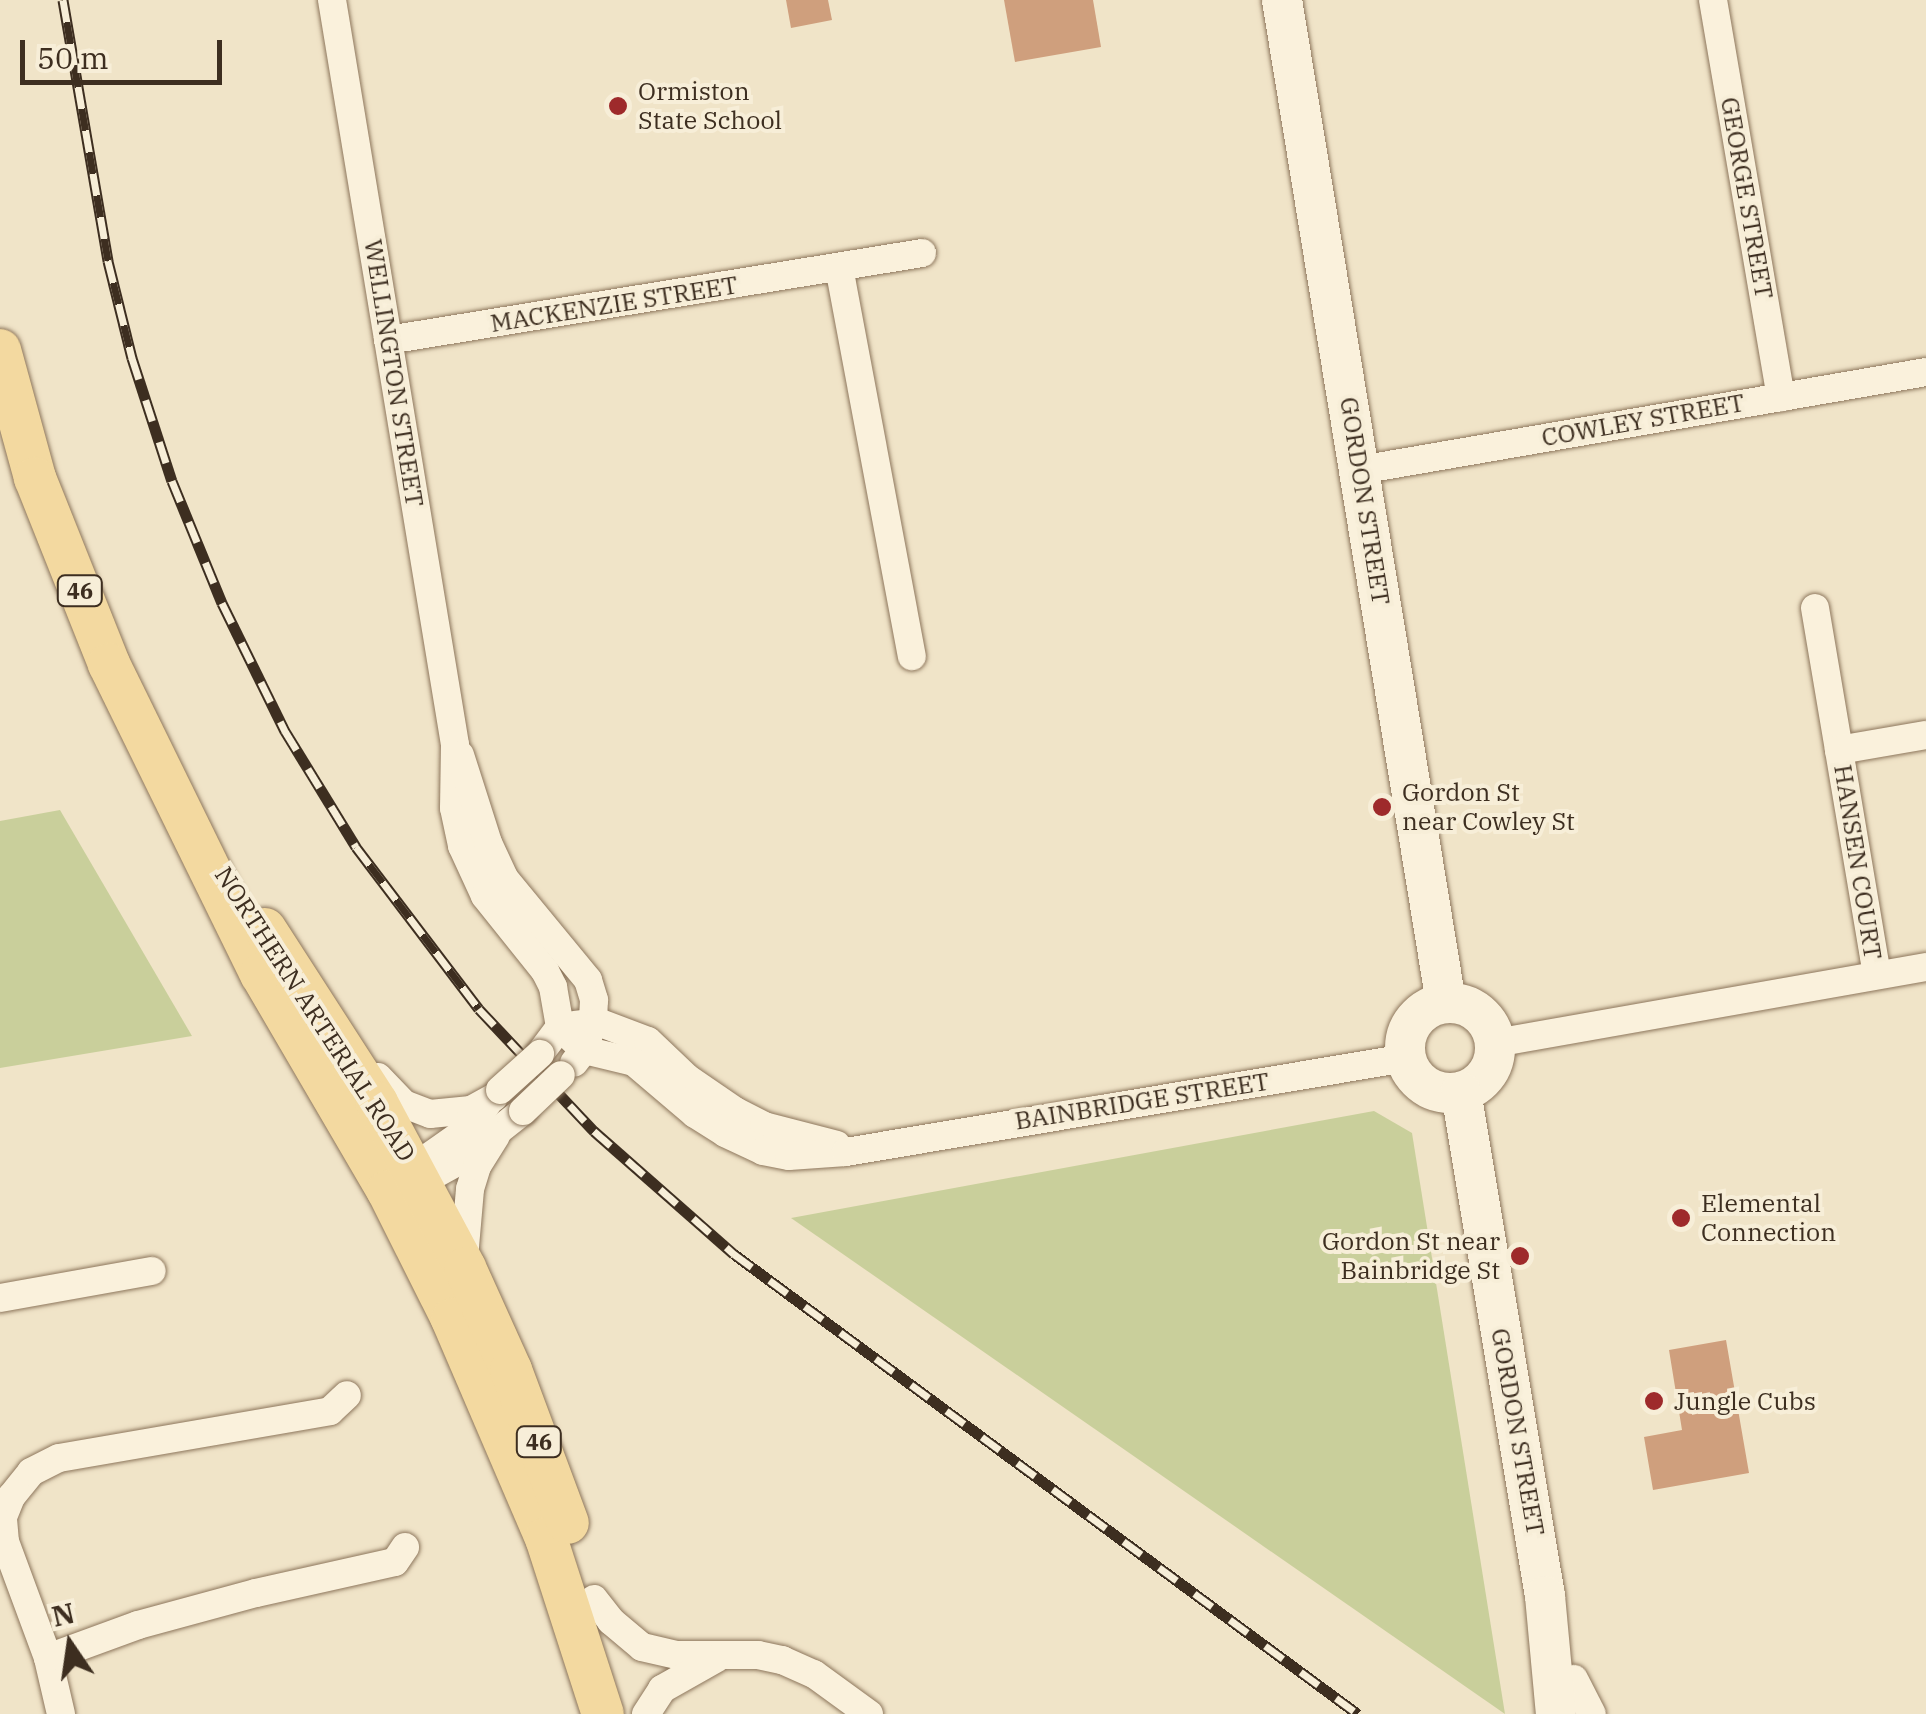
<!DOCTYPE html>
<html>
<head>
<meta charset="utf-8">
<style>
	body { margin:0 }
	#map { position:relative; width:1926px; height:1714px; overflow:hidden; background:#f0e4c8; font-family:"IBM Plex Serif",serif }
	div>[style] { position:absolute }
	.green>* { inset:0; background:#c9cf9b }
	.building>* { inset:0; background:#cf9f7d }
	.roads { filter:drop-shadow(0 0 2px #8d765c) drop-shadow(0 0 2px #8d765c) }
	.street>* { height:28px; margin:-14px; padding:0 14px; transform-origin:14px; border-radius:14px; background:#faf1dc }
	.secondary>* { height:40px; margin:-20px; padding:0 20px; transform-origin:20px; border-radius:20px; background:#faf1dc }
	.secondary>.ring { margin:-20px; padding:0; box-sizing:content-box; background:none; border:40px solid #faf1dc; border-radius:50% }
	.primary>* { height:42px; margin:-21px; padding:0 21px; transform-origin:21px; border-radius:21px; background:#f3d9a0 }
	.rail>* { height:11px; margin-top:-5.5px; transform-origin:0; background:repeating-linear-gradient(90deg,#f7eed8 0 22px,#3d2e20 0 44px); box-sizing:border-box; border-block:2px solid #3d2e20 }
	.bridges { filter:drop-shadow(0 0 2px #8d765c) drop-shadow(0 0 2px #8d765c) }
	.street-bridge>* { height:28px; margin:-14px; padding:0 14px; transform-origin:14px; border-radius:14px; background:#faf1dc }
	.dots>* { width:28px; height:28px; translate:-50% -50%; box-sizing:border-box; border:5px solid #f7eed8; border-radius:50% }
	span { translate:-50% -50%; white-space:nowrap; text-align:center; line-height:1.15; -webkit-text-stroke:8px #f7eed8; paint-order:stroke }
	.shield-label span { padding:2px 8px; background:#f7eed8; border:2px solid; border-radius:8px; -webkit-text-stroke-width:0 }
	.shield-label { font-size:22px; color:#3d2e20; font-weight:700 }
	.poi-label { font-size:25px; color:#3d2e20 }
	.left { translate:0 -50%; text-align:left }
	.right { translate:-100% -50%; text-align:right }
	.street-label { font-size:25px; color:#3d2e20 }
	.north { position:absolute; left:20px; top:1594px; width:100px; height:100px; -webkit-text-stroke:8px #f7eed8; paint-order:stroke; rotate:347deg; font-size:28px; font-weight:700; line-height:40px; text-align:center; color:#3d2e20 }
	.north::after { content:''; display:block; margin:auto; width:35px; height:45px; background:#3d2e20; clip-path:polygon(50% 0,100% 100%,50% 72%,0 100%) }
	.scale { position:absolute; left:20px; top:40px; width:202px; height:45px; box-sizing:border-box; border:5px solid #3d2e20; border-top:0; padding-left:12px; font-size:30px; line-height:35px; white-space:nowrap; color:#3d2e20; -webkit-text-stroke:8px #f7eed8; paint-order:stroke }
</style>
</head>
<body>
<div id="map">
	<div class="green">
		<i style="clip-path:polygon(60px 810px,192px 1036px,0 1068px,0 821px)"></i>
		<i style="clip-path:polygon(1374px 1111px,1412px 1133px,1505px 1714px,791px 1218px)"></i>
	</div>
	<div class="building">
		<i style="clip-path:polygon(786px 0,828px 0,832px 20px,791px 28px)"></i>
		<i style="clip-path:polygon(1004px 0,1093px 0,1101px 47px,1015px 62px)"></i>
		<i style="clip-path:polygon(1726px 1340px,1749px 1473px,1653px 1490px,1644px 1437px,1682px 1430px,1669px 1350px)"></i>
	</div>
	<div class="roads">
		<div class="street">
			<i style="left:332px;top:0;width:755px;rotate:80.62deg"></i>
			<i style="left:455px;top:745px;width:63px;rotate:90.9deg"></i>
			<i style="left:454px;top:808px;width:39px;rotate:78deg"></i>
			<i style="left:462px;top:846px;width:55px;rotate:65.3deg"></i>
			<i style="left:485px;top:896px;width:96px;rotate:51.3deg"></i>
			<i style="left:545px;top:971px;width:18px;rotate:63deg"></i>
			<i style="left:553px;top:987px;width:41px;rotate:80.1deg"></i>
			<i style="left:560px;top:1027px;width:34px;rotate:127deg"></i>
			<i style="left:1713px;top:0;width:403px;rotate:80.3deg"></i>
			<i style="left:839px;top:267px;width:396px;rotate:79.4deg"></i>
			<i style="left:388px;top:340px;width:541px;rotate:-9.25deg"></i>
			<i style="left:1360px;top:470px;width:574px;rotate:-9.82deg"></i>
			<i style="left:1815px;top:608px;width:144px;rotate:80.4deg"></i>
			<i style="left:460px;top:755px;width:92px;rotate:72.3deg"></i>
			<i style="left:488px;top:843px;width:38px;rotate:65deg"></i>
			<i style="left:504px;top:878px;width:132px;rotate:50.5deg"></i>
			<i style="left:588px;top:980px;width:21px;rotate:73deg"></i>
			<i style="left:594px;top:1000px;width:22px;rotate:93deg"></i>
			<i style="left:593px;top:1022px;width:29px;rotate:108deg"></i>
			<i style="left:584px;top:1050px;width:16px;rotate:128deg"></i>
			<i style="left:1877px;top:975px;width:228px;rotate:-99.6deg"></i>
			<i style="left:1839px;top:750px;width:88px;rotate:-9.8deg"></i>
			<i style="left:575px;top:1025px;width:23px;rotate:-7deg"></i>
			<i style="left:598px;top:1022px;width:53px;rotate:20.8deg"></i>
			<i style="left:648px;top:1041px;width:54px;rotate:43.5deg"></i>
			<i style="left:687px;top:1078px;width:58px;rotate:34.5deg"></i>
			<i style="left:735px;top:1111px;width:33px;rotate:27deg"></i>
			<i style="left:764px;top:1126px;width:75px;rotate:14.6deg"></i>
			<i style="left:560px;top:1027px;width:33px;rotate:44deg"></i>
			<i style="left:584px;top:1050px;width:51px;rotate:13.5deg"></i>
			<i style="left:634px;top:1062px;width:80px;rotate:40.4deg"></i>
			<i style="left:695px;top:1114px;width:36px;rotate:32deg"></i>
			<i style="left:725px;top:1133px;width:42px;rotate:25.3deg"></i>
			<i style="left:763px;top:1151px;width:26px;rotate:11deg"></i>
			<i style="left:789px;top:1156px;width:57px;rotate:-4deg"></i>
			<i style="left:846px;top:1152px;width:568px;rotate:-9.53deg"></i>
			<i style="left:1495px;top:1043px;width:438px;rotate:-10deg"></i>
			<i style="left:378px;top:1077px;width:37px;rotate:46deg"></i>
			<i style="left:404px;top:1104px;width:28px;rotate:21deg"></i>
			<i style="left:430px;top:1114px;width:41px;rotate:-5.6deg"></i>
			<i style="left:471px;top:1110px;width:26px;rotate:-29deg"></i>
			<i style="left:413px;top:1168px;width:57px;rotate:-35.1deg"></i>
			<i style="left:460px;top:1135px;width:41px;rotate:-48.9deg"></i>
			<i style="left:421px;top:1182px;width:46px;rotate:-28.8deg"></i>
			<i style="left:461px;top:1160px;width:79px;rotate:-38.3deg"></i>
			<i style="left:464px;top:1258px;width:69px;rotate:-85deg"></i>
			<i style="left:470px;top:1189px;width:24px;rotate:-73deg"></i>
			<i style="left:477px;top:1166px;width:36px;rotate:-58deg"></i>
			<i style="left:0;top:1298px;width:154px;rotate:-10.1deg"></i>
			<i style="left:594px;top:1599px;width:28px;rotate:52deg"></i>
			<i style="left:611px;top:1621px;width:40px;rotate:40deg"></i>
			<i style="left:642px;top:1647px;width:36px;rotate:13deg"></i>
			<i style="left:677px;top:1655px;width:81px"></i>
			<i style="left:758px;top:1655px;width:25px;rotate:12deg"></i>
			<i style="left:782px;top:1660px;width:35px;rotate:24deg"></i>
			<i style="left:814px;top:1674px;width:68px;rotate:36deg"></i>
			<i style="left:48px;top:1658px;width:96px;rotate:-20.1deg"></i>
			<i style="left:138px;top:1625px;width:122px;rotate:-15.2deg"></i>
			<i style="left:256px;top:1593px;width:142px;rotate:-12.6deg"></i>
			<i style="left:395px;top:1562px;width:18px;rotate:-56deg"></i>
			<i style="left:1574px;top:1679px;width:39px;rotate:63deg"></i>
			<i style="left:61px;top:1714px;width:57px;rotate:-103.1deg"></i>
			<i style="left:48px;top:1658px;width:124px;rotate:-110.3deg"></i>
			<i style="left:5px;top:1542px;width:25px;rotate:-95deg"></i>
			<i style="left:3px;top:1517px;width:22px;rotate:-68deg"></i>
			<i style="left:11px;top:1497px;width:32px;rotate:-51deg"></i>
			<i style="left:31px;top:1472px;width:31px;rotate:-27deg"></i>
			<i style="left:59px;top:1458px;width:275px;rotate:-9.8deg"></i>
			<i style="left:330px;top:1411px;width:23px;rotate:-43deg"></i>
			<i style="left:646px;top:1714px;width:30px;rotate:-57deg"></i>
			<i style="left:662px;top:1689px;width:63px;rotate:-29.4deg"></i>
		</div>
		<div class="secondary">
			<i style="left:1282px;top:0;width:1016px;rotate:80.71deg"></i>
			<i class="ring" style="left:1405px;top:1003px;width:50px;height:50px"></i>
			<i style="left:1461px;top:1092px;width:511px;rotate:80.54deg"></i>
			<i style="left:1545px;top:1596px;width:119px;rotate:84.7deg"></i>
		</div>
		<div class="primary">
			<i style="left:0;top:350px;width:133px;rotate:74.7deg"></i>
			<i style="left:35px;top:478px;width:200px;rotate:68.3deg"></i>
			<i style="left:109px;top:664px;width:345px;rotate:63.9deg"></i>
			<i style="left:261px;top:974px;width:251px;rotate:59.7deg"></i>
			<i style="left:388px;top:1191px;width:143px;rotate:63.4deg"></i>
			<i style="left:452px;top:1319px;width:238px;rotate:66.8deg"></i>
			<i style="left:546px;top:1538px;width:185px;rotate:72.1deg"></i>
			<i style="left:265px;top:929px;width:207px;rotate:57.2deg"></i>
			<i style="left:377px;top:1103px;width:187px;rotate:61.9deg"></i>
			<i style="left:465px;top:1268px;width:112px;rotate:65.7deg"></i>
			<i style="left:511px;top:1370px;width:163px;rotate:69.6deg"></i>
		</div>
	</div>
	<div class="rail">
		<i style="left:63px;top:0;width:265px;rotate:80.2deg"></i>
		<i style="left:108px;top:261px;width:100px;rotate:76.1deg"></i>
		<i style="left:132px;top:358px;width:129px;rotate:72deg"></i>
		<i style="left:172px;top:481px;width:132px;rotate:67.7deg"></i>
		<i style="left:222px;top:603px;width:143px;rotate:63.8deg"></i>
		<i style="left:285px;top:731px;width:136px;rotate:58.5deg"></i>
		<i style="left:356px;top:847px;width:203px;rotate:52.8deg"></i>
		<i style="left:479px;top:1009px;width:168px;rotate:46.7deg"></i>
		<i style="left:594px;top:1131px;width:186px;rotate:41.3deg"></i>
		<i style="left:734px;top:1254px;width:775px;rotate:36.4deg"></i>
	</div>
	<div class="bridges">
		<div class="street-bridge">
			<i style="left:500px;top:1090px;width:54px;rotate:-42deg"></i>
			<i style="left:523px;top:1111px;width:52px;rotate:-43.5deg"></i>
		</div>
	</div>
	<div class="dots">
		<i style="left:618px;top:106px;background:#9e2a2b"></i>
		<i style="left:1382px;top:807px;background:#9e2a2b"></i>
		<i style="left:1681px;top:1218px;background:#9e2a2b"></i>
		<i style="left:1520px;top:1256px;background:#9e2a2b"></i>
		<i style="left:1654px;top:1401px;background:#9e2a2b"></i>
	</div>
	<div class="shield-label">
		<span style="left:80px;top:591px">46</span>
		<span style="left:539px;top:1442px">46</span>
	</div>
	<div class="poi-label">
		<span class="left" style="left:638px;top:106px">Ormiston<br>State School</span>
		<span class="left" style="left:1402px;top:807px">Gordon St<br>near Cowley St</span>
		<span class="left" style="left:1701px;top:1218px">Elemental<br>Connection</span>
		<span class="right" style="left:1500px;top:1256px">Gordon St near<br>Bainbridge St</span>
		<span class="left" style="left:1674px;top:1401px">Jungle Cubs</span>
	</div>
	<div class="street-label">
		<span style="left:1747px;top:198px;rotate:80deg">GEORGE STREET</span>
		<span style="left:614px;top:304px;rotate:-9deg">MACKENZIE STREET</span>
		<span style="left:394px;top:373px;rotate:81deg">WELLINGTON STREET</span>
		<span style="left:1643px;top:420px;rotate:-10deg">COWLEY STREET</span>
		<span style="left:1365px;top:501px;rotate:81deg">GORDON STREET</span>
		<span style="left:1858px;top:862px;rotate:81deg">HANSEN COURT</span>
		<span style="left:315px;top:1014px;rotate:57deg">NORTHERN ARTERIAL ROAD</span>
		<span style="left:1142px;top:1101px;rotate:-9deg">BAINBRIDGE STREET</span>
		<span style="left:1518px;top:1432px;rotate:80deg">GORDON STREET</span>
	</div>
	<div class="north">N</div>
	<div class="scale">50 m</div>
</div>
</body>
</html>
